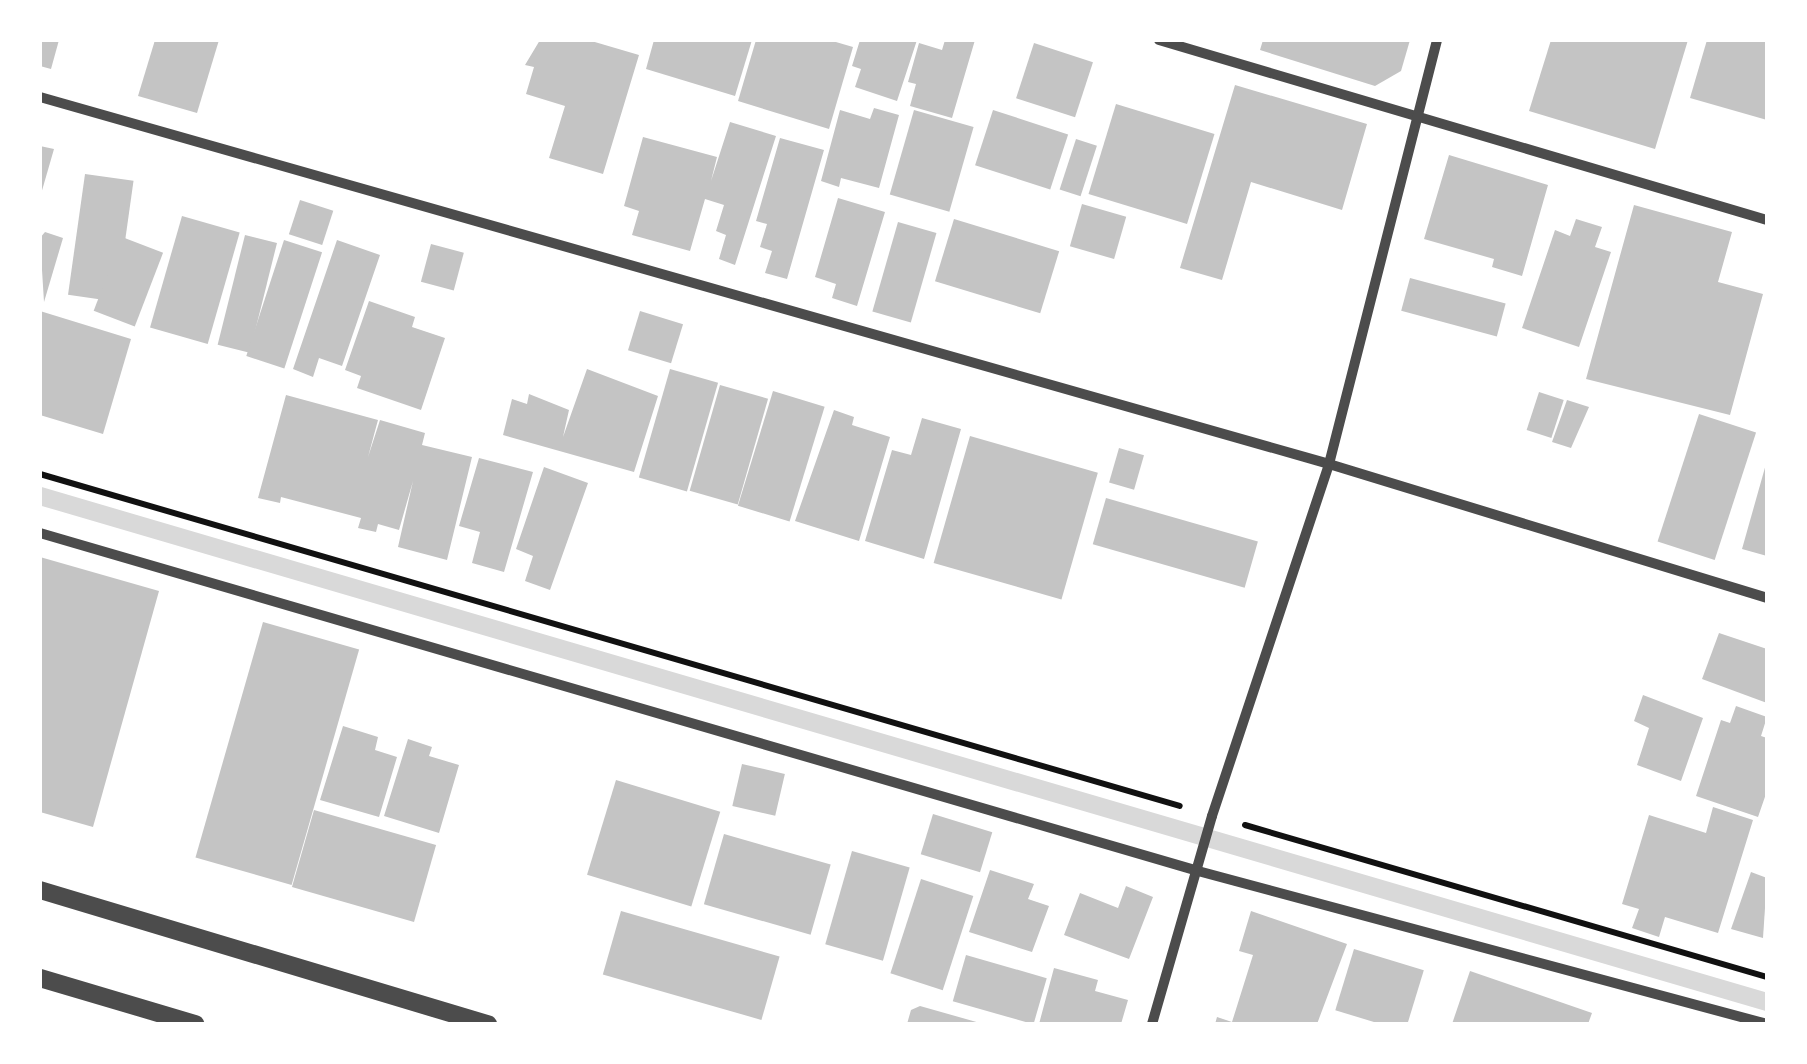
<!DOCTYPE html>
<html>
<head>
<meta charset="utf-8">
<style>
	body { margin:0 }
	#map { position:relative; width:1807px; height:1064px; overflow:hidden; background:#fff; font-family:"Titillium Web",sans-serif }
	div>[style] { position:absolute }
	.stream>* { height:18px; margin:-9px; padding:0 9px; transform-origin:9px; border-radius:9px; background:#d9d9d9 }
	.building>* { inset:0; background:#c4c4c4; transform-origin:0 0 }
	.path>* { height:6px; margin:-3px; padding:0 3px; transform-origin:3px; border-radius:3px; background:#111 }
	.minor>* { height:10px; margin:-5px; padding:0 5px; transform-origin:5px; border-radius:5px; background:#4c4c4c }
	.tertiary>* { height:18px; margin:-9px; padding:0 9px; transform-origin:9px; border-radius:9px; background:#4c4c4c }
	span { translate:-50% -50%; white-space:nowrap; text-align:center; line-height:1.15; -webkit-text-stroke:8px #fff; paint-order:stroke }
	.frame { position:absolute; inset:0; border:42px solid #fff; pointer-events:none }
</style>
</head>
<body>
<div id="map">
	<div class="stream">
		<i style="left:40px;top:496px;width:1800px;rotate:16.33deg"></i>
	</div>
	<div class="building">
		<i style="clip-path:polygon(40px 40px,59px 40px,51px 69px,40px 66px)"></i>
		<i style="clip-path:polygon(155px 40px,219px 40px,197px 113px,138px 96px)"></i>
		<i style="clip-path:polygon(540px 40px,588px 40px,639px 55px,603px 174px,549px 158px,565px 106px,526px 94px,534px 67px,525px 65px)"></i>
		<i style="clip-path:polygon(654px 40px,752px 40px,735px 96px,646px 69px)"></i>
		<i style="clip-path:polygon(756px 40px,829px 40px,853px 47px,829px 129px,738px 101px)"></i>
		<i style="clip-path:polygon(860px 40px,917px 40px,897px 101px,855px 87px,861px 69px,852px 66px)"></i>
		<i style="clip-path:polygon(945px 40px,975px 40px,952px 118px,910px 106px,916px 84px,908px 82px,919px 43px,942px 50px)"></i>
		<i style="clip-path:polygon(1263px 40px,1410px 40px,1401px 71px,1375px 86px,1260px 50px)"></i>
		<i style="clip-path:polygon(1551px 40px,1688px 40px,1655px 149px,1529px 111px)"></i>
		<i style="clip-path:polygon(1707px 40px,1767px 41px,1767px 120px,1690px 98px)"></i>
		<i style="left:1034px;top:43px;width:62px;height:58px;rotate:18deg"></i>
		<i style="clip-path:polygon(1235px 85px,1367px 124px,1342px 210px,1251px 182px,1222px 280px,1180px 268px)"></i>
		<i style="left:1116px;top:104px;width:103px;height:94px;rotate:17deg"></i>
		<i style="clip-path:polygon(874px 108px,899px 115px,879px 188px,841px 178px,839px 187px,821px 181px,840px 110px,870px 119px)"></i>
		<i style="left:914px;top:110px;width:62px;height:88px;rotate:16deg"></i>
		<i style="left:993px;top:110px;width:79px;height:58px;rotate:18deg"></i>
		<i style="clip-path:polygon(730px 122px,776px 136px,735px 265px,719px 259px,726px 235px,716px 231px,724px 205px,705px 199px,690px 251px,632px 235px,639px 211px,624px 206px,643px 137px,717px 157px,711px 181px)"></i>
		<i style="clip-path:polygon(780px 138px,824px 150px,787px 279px,765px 273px,772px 251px,760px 247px,767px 224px,756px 221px)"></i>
		<i style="left:1076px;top:139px;width:22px;height:53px;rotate:18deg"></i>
		<i style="clip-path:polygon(40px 146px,54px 149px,41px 194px,40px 194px)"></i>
		<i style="clip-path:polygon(1449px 155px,1548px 185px,1522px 276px,1492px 267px,1494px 259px,1424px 239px)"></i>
		<i style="left:85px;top:174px;width:49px;height:122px;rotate:8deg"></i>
		<i style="clip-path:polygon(838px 198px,885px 212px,857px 306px,832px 298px,836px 284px,815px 277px)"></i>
		<i style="left:300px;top:200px;width:35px;height:36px;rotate:18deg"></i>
		<i style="left:1082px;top:204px;width:46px;height:44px;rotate:16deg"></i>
		<i style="clip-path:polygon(1634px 205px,1732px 232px,1718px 282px,1763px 294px,1730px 415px,1586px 379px)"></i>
		<i style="left:182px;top:216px;width:60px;height:116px;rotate:16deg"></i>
		<i style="left:954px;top:219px;width:110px;height:65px;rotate:17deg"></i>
		<i style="clip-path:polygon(1576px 219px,1602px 227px,1595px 247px,1611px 252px,1579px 347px,1522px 328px,1555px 230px,1570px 236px)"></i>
		<i style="left:898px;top:222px;width:40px;height:93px;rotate:16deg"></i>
		<i style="clip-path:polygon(45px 232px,63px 238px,44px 302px,40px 238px)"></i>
		<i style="left:245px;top:235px;width:33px;height:113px;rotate:14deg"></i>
		<i style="left:122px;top:237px;width:44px;height:79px;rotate:21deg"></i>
		<i style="left:284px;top:240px;width:40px;height:122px;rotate:18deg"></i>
		<i style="clip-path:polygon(337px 240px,380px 255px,342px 366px,319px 358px,313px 377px,293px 369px)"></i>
		<i style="left:431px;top:244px;width:34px;height:39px;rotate:15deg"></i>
		<i style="left:1410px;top:278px;width:99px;height:34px;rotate:15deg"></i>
		<i style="clip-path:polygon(369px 301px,415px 317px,412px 327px,445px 338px,421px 410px,357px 388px,361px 376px,345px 370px)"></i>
		<i style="clip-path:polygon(40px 311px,131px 339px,103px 434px,40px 415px)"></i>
		<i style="left:640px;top:311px;width:45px;height:41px;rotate:17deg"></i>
		<i style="clip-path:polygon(587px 369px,658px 396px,634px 472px,503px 435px,512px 399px,527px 404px,529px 394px,569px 410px,563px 437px)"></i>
		<i style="left:670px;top:369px;width:50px;height:113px;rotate:16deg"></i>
		<i style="left:720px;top:385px;width:50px;height:110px;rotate:16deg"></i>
		<i style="left:773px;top:391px;width:54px;height:120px;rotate:17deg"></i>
		<i style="left:1539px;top:392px;width:26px;height:40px;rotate:18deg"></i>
		<i style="clip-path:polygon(286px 395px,378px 420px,368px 457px,380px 420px,425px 433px,422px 445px,472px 457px,447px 560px,398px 547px,413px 481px,399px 530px,378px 524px,376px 532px,358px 528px,361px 518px,281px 497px,280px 503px,258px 498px)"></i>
		<i style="clip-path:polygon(1567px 400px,1589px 407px,1571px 448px,1552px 442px)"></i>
		<i style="clip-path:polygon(834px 410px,854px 417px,852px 425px,890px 437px,859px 541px,795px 521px)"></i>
		<i style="left:1699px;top:414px;width:60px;height:134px;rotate:18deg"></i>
		<i style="clip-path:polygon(922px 418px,961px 429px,924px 559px,865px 541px,892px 450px,911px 455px)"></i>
		<i style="left:970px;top:436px;width:133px;height:132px;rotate:16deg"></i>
		<i style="left:1119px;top:448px;width:26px;height:36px;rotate:16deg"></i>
		<i style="clip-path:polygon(479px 458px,533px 472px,504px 572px,472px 563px,480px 532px,459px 526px)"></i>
		<i style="clip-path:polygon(1766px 464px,1767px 464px,1767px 556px,1742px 549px)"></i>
		<i style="clip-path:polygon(544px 467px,588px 483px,550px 590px,525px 581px,533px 556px,516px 549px)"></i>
		<i style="left:1106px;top:498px;width:158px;height:48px;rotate:16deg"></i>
		<i style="clip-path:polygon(40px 557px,159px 591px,93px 827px,40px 812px)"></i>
		<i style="left:263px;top:622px;width:100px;height:245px;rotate:16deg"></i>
		<i style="clip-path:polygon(1719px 633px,1767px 649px,1767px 703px,1702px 679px)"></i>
		<i style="clip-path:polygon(1643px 695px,1703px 718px,1681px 781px,1637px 765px,1649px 728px,1634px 721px)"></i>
		<i style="clip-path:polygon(1736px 706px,1767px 717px,1761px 736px,1767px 738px,1767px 791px,1758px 817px,1696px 796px,1721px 720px,1730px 723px)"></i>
		<i style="clip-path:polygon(343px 726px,378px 737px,375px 750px,397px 757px,379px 817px,320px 800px)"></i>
		<i style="clip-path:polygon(408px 739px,432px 747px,429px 756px,459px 765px,439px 833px,384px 816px)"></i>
		<i style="left:742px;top:764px;width:44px;height:43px;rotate:13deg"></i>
		<i style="left:616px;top:780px;width:109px;height:99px;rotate:17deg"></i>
		<i style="clip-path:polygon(1713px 807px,1753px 820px,1718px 933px,1665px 917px,1659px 937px,1632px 928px,1639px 909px,1622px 904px,1649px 815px,1706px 833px)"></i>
		<i style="left:314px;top:810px;width:127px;height:80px;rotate:16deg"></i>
		<i style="left:933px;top:814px;width:62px;height:42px;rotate:17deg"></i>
		<i style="left:724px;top:834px;width:111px;height:73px;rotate:16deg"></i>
		<i style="left:852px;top:851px;width:60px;height:97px;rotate:16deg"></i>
		<i style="clip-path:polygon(990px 870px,1034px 884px,1028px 899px,1049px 906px,1032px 952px,969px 932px)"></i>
		<i style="clip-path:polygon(1751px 872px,1767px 878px,1763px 938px,1731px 929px)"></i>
		<i style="left:921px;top:879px;width:55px;height:99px;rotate:18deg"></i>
		<i style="clip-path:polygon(1126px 886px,1153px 897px,1129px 959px,1064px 935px,1080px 893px,1118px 908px)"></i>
		<i style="left:621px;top:911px;width:165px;height:66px;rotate:16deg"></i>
		<i style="clip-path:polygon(1251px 911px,1347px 944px,1317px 1024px,1215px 1024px,1217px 1017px,1232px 1022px,1253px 955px,1239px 951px)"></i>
		<i style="left:1354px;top:949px;width:73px;height:64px;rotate:17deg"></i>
		<i style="left:966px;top:955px;width:84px;height:48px;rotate:16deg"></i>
		<i style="clip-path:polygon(1054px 968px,1098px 980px,1095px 991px,1128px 1000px,1121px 1024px,1039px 1024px)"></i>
		<i style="clip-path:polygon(1470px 971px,1592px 1013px,1588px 1024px,1452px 1024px)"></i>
		<i style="clip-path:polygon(920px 1006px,980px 1023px,980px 1024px,907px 1024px,911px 1010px)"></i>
	</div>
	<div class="path">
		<i style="left:40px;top:474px;width:1187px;rotate:16.24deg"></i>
		<i style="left:1245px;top:825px;width:544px;rotate:16.23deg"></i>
	</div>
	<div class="minor">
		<i style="left:1159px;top:40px;width:634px;rotate:16.49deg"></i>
		<i style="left:40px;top:97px;width:1340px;rotate:15.89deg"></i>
		<i style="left:1329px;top:464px;width:458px;rotate:17deg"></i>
		<i style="left:40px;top:533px;width:1206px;rotate:16.27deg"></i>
		<i style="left:1198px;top:871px;width:589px;rotate:15.05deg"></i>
		<i style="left:1152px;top:1024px;width:216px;rotate:-73.9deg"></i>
		<i style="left:1212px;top:816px;width:371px;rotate:-71.6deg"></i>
		<i style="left:1329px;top:464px;width:438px;rotate:-75.7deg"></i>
	</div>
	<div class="tertiary">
		<i style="left:40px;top:890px;width:468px;rotate:16.7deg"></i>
		<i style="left:40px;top:978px;width:162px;rotate:16.5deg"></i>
	</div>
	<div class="frame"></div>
</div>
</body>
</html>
